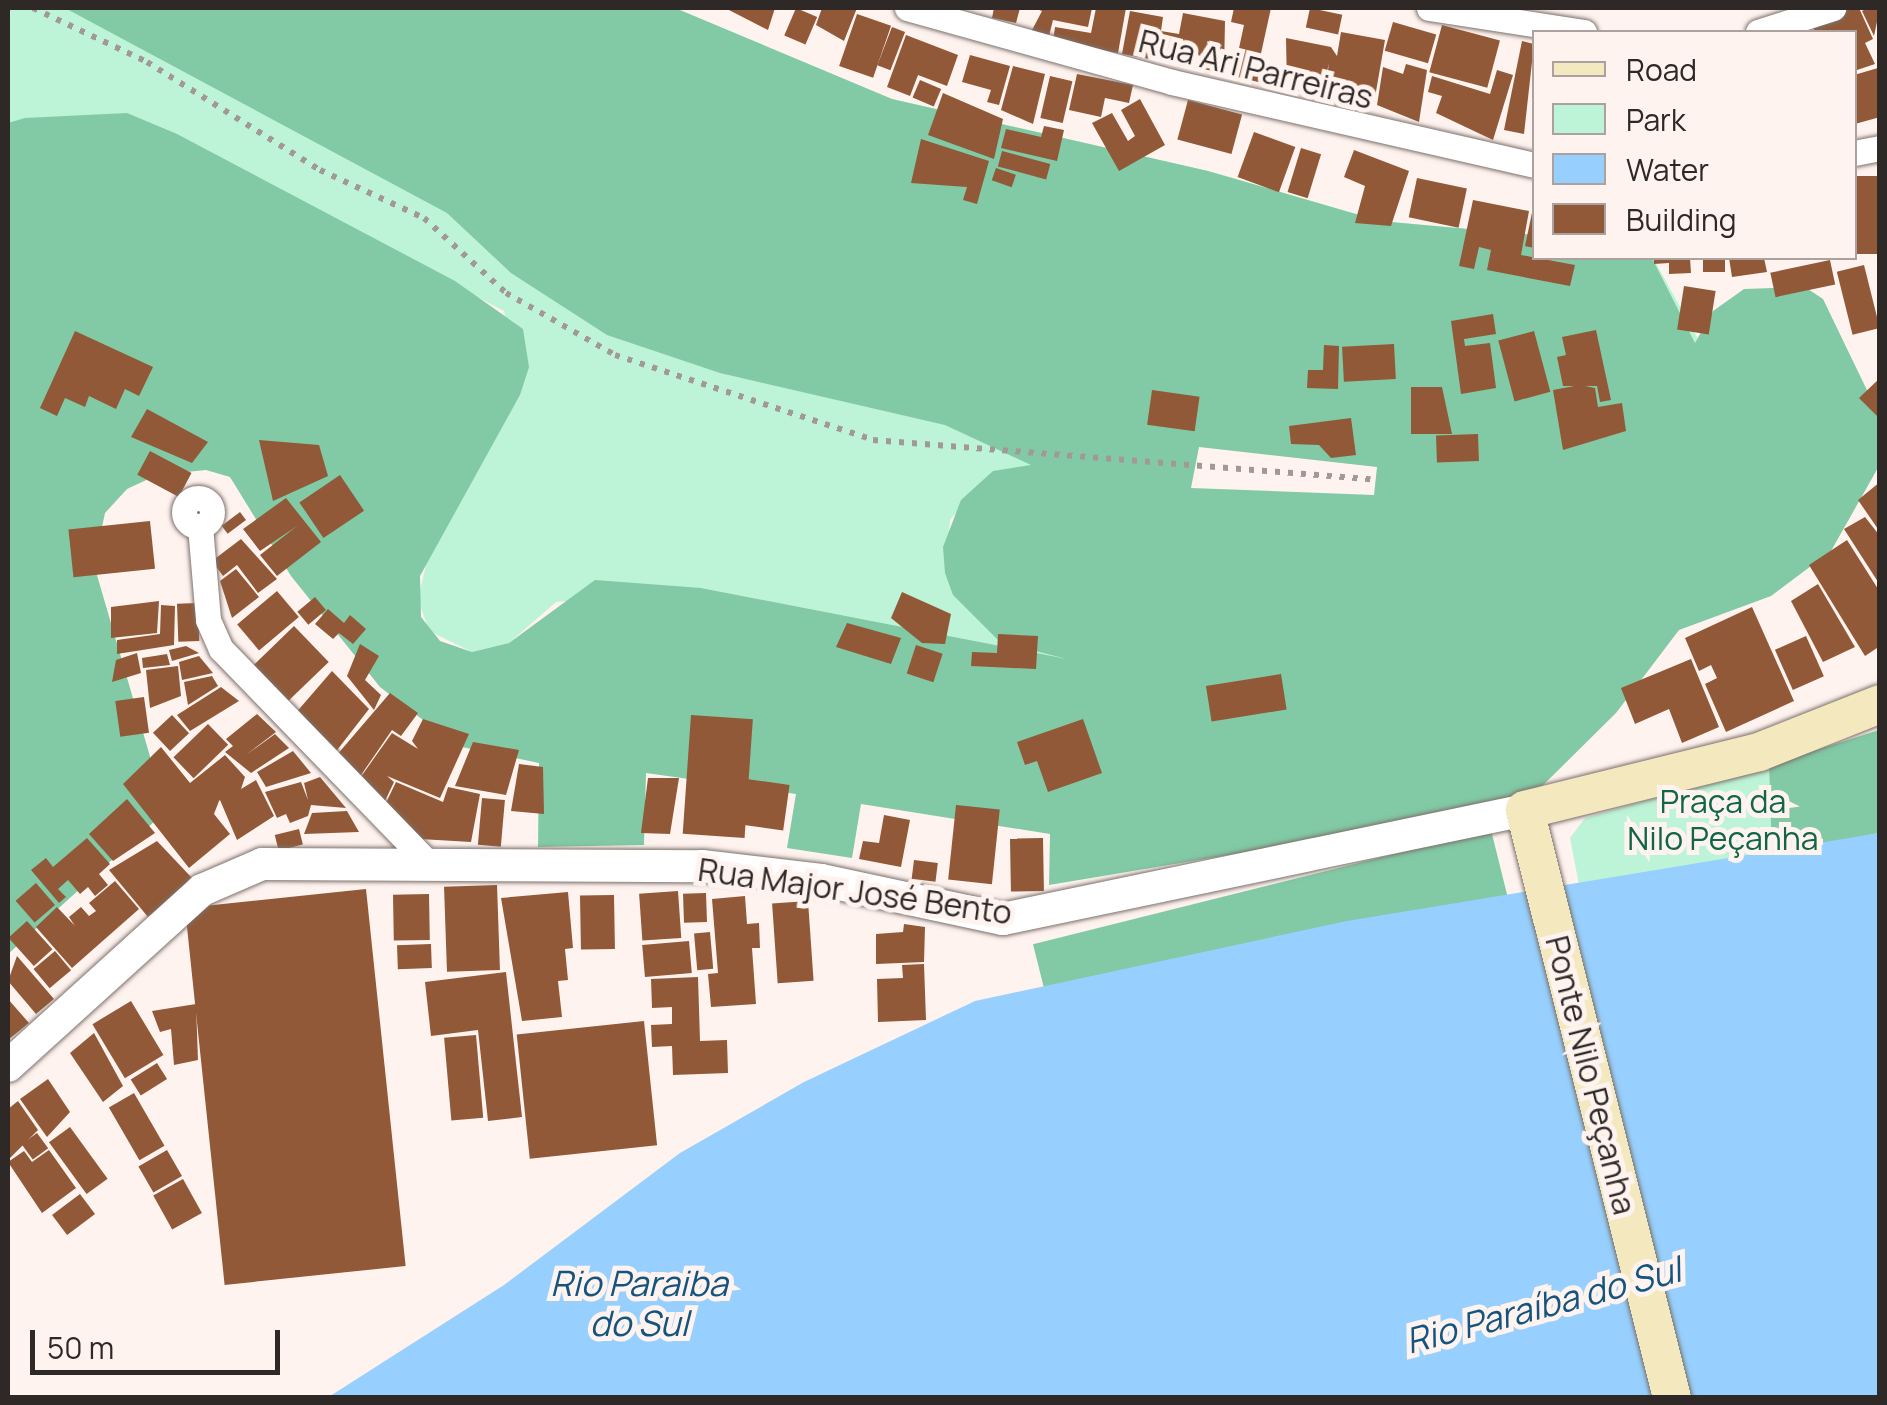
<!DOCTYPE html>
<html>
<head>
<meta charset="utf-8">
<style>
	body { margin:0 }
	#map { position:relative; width:1887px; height:1405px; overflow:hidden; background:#fff3ef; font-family:Manrope,sans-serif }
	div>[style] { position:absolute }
	.green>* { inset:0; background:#bdf3d7 }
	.forest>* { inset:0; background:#82c9a5; transform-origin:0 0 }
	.water>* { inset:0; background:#97d0fe }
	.building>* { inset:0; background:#915937; transform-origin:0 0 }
	.path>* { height:6px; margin-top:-3px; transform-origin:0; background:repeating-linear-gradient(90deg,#a29996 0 5px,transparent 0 13px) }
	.roads { filter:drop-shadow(0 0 2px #7c706b) drop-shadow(0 0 2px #7c706b) }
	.minor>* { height:25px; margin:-12.5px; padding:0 12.5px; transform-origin:12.5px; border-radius:12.5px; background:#fff }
	.minor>.ring { margin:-12.5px; padding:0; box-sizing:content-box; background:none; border:25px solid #fff; border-radius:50% }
	.tertiary>* { height:32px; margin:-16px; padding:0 16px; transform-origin:16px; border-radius:16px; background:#fff }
	.secondary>* { height:38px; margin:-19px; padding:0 19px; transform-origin:19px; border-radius:19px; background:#f3e8be }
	span { translate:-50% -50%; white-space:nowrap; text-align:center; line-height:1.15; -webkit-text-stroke:10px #fff3ef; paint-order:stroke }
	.street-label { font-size:32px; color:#2e2926 }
	.park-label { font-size:32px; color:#106645 }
	.water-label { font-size:35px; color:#145580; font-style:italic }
	.frame { position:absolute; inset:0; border:10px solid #2e2926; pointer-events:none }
	.legend { position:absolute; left:1532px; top:30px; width:325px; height:230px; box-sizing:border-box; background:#fff3ef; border:2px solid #aba29f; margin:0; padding:12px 18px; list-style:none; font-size:30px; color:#2e2926 }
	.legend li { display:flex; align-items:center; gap:20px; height:50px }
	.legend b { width:50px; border:2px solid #aba29f }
	.scale { position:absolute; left:30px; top:1330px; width:250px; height:45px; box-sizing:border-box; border:5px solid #2e2926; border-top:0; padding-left:12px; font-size:30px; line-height:35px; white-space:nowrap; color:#2e2926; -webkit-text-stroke:8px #fff3ef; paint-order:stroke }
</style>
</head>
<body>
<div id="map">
	<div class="green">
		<i style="clip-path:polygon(8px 8px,675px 8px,892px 99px,1208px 171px,1380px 221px,1534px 235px,1534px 258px,1653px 258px,1698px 339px,1670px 384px,1263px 453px,1200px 446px,993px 471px,950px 520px,945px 573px,1086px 664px,701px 588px,556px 602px,509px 643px,472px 652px,429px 631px,418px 599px,430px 548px,520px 395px,504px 311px,127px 113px,8px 123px)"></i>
		<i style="clip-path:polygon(1769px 765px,1772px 854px,1579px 885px,1570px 838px,1585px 818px)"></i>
	</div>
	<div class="forest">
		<i style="clip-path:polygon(evenodd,65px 8px,675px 8px,892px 99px,1208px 171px,1380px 221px,1534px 235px,1534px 258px,1652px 258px,1695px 343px,1713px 311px,1744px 289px,1805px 287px,1823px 299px,1878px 413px,1879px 466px,1831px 551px,1771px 596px,1679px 630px,1616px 713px,1522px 806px,1049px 885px,1050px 834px,861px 804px,852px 858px,787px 848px,796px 794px,646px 773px,644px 845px,538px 847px,539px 763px,457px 746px,380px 687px,291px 576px,230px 477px,206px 470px,157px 475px,127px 489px,105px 513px,94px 565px,166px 811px,8px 954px,8px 123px,25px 118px,127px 113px,177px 134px,455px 281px,523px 329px,529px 367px,520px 395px,420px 576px,421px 617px,440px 641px,472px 652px,509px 643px,595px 580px,701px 588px,1067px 659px,1000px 642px,953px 595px,945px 573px,943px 547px,961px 500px,993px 471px,1031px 465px,945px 425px,720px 373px,607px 335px,511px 273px,447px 213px,65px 8px,1199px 447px,1377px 467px,1374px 495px,1191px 488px,1199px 447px)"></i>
		<i style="clip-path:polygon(1879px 730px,1879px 833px,1772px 854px,1769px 765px)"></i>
		<i style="left:1491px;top:830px;width:93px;height:472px;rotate:76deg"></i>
	</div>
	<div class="water">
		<i style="clip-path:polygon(1879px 833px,1879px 1397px,327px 1398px,504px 1285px,680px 1153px,804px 1082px,975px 1001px,1347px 921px)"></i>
	</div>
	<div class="building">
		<i style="clip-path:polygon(725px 8px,775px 8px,768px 30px)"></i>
		<i style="left:796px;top:8px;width:23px;height:30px;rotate:23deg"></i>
		<i style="clip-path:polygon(822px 8px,857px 8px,844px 41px,816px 25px)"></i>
		<i style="clip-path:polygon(994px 8px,1020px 8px,1016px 23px,992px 18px)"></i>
		<i style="clip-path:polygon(1034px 8px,1092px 8px,1088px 27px,1053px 20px,1049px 36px,1031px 32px,1042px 11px)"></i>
		<i style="clip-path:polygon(1096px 8px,1126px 8px,1118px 53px,1053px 41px,1055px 27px,1091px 33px)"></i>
		<i style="clip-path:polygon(1234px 8px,1271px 8px,1258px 67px,1283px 73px,1280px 87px,1233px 76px,1244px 25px,1231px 22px)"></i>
		<i style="left:1310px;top:8px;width:33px;height:20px;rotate:12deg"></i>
		<i style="clip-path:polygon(1848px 8px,1859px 8px,1873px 39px,1865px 43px,1875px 64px,1854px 71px,1854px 32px,1815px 32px,1812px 24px)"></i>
		<i style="clip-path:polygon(1868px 8px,1880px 8px,1874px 36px,1862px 11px)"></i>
		<i style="clip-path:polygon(1130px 11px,1163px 17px,1161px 31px,1179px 34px,1183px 13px,1225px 21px,1224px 73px,1122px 54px)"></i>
		<i style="left:857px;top:14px;width:36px;height:55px;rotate:19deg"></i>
		<i style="left:1393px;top:22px;width:45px;height:30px;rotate:16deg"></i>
		<i style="left:1442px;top:25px;width:60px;height:49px;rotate:15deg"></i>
		<i style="left:892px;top:27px;width:14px;height:41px;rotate:21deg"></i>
		<i style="clip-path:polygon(1341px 32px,1385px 40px,1374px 103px,1325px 91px,1329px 63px,1322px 95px,1287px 89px,1286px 38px,1331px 47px,1337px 56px)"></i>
		<i style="clip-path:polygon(906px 35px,958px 55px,947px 86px,918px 75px,910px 96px,887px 87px)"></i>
		<i style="clip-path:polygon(1522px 41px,1534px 44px,1524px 134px,1504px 130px)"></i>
		<i style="clip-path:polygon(970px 55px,1010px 66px,999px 105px,987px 102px,991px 90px,962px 82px)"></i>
		<i style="clip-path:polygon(1406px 64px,1427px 70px,1419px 122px,1377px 105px,1383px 67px,1403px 74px)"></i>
		<i style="clip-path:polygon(1013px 66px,1045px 74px,1033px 124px,1001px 110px)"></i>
		<i style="clip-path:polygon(1878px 68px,1880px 117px,1855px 124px,1854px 75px)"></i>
		<i style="clip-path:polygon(1497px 70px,1513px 75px,1493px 140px,1436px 113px,1442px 96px,1428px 92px,1432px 76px,1490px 94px)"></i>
		<i style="clip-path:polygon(1077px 74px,1133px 85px,1129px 103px,1105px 98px,1101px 117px,1069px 110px)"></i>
		<i style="left:1050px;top:76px;width:23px;height:43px;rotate:13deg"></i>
		<i style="left:920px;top:80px;width:23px;height:19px;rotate:23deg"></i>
		<i style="clip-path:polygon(943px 93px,1003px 119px,994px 159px,928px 135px)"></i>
		<i style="clip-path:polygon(1140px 99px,1165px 145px,1119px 171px,1092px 123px,1112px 113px,1128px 141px,1135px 136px,1121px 110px)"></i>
		<i style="left:1188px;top:100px;width:56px;height:41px;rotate:15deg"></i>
		<i style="clip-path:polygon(1044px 126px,1064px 130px,1057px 161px,1001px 148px,1006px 129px,1041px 137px)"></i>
		<i style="left:1254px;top:132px;width:44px;height:48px;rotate:20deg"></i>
		<i style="clip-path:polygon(921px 139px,989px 161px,977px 204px,963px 200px,967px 187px,911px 183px)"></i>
		<i style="left:1301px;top:148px;width:21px;height:46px;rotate:17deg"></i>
		<i style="clip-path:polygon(1354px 150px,1409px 171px,1391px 226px,1355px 223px,1365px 186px,1344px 177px)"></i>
		<i style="left:1002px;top:151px;width:50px;height:16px;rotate:15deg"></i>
		<i style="left:996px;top:168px;width:21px;height:13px;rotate:19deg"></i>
		<i style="left:1880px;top:176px;width:78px;height:26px;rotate:90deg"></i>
		<i style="left:1417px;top:178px;width:51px;height:40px;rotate:12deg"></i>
		<i style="clip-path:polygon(1473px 200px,1529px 211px,1521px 255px,1575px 265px,1570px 286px,1487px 270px,1491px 250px,1479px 247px,1474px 269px,1459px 266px)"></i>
		<i style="clip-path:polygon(1533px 208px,1534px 209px,1534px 248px,1525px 246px)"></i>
		<i style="clip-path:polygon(1654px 258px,1690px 258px,1691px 273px,1669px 274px,1669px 263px,1654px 264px)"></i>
		<i style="left:1703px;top:258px;width:22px;height:14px"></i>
		<i style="clip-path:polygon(1729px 258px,1764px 258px,1767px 272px,1732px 277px)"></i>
		<i style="left:1830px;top:260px;width:25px;height:61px;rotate:78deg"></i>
		<i style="left:1864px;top:265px;width:65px;height:28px;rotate:76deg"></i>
		<i style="left:1684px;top:286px;width:32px;height:44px;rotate:9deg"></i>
		<i style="clip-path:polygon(1493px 314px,1496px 334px,1464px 339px,1465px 346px,1490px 343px,1496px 388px,1461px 394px,1451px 321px)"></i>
		<i style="clip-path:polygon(1596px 330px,1611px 400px,1600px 402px,1597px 386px,1563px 386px,1557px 357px,1566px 355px,1562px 337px)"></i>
		<i style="clip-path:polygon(75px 331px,153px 367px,139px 396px,125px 389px,116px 409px,89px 396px,85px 407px,65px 398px,57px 416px,40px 408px)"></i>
		<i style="left:1534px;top:331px;width:63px;height:37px;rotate:75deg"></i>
		<i style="left:1394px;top:344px;width:35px;height:52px;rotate:87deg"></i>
		<i style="clip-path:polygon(1324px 345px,1339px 346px,1338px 389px,1307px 388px,1308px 370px,1323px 370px)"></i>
		<i style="clip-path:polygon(1880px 378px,1880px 419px,1859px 398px)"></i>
		<i style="clip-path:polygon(1580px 385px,1595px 388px,1598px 407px,1622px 403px,1626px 431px,1563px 450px,1553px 390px)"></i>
		<i style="clip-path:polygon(1411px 387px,1442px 387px,1452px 434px,1411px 434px)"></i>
		<i style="left:1152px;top:390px;width:48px;height:35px;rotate:8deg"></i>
		<i style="clip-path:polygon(147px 409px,208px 442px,192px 463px,131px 437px)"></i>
		<i style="clip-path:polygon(1351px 418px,1356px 455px,1331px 458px,1319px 445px,1291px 444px,1289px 426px)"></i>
		<i style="left:1478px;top:434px;width:27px;height:42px;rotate:88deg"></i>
		<i style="clip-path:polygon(259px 440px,319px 445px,328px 476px,273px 501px)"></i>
		<i style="left:150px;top:451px;width:47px;height:27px;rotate:28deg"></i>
		<i style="left:340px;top:475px;width:43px;height:49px;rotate:56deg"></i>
		<i style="clip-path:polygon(1880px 482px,1880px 532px,1858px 500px)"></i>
		<i style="clip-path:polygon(286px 498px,321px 542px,277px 576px,260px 555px,297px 526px,260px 551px,243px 529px)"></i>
		<i style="left:240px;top:512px;width:10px;height:23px;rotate:53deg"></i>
		<i style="clip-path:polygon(1865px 517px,1880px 536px,1880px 585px,1844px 529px)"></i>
		<i style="left:150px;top:521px;width:48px;height:82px;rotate:84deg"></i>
		<i style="clip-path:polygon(241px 539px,277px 579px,258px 593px,237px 565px,223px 576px,212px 561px)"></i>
		<i style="clip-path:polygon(1847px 540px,1880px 592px,1880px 646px,1865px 656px,1809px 565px)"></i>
		<i style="clip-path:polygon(236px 569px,259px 597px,232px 618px,220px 581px)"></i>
		<i style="clip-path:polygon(1818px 584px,1855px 647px,1823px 662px,1791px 601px)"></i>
		<i style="left:277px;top:591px;width:34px;height:52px;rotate:50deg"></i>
		<i style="clip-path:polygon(902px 592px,951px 614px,945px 644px,922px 643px,891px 618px)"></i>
		<i style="left:315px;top:597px;width:17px;height:23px;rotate:50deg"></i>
		<i style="clip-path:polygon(159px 601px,157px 633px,111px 638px,111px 607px)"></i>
		<i style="left:198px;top:603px;width:38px;height:21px;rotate:88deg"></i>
		<i style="clip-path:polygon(161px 605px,175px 606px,174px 645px,117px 654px,117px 640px,160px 634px)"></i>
		<i style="clip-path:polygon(1752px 607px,1794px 701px,1726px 732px,1705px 684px,1717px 678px,1711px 665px,1699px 671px,1685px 638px)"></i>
		<i style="clip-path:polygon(328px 609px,344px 623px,350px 615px,366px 629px,353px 644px,339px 633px,333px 639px,315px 624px)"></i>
		<i style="clip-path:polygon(847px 623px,901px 638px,891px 664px,836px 647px)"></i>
		<i style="left:294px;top:626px;width:50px;height:61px;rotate:46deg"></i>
		<i style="clip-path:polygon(998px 634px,1038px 636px,1036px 669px,971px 666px,972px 652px,997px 653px)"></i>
		<i style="left:1806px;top:636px;width:44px;height:34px;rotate:66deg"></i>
		<i style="clip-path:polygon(360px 644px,379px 656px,365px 680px,381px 695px,374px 710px,347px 676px)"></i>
		<i style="left:916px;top:645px;width:28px;height:30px;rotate:18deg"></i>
		<i style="clip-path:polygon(186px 646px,199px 653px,172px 661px,169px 650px)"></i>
		<i style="clip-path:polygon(137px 653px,141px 673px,112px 682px,116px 660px)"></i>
		<i style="clip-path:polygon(167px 654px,170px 665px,143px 668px,142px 658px)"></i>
		<i style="clip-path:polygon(199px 656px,213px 673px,182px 680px,179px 662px)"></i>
		<i style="clip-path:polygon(1691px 659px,1719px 727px,1682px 743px,1669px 709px,1635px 724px,1621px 688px)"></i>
		<i style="clip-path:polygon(178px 666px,181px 696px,150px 708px,146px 670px)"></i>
		<i style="clip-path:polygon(332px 671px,369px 709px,334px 754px,294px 715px)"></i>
		<i style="left:1281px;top:674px;width:36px;height:76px;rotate:81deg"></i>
		<i style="clip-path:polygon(212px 676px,218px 686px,188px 705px,184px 682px)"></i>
		<i style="clip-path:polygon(221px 687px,239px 701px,190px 731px,177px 715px)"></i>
		<i style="clip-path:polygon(390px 693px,418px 713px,401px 736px,392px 730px,359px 778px,336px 756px)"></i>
		<i style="left:144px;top:697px;width:36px;height:29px;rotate:82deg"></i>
		<i style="clip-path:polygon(257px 714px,276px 732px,246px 755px,275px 734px,289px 748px,251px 773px,225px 752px,233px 746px,226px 739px)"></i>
		<i style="left:172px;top:715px;width:25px;height:26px;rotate:47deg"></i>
		<i style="left:691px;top:715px;width:62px;height:119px;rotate:4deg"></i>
		<i style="clip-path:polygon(423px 719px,469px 734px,440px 798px,387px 776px,394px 782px,384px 803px,360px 778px,392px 733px,418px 749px,412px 741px)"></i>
		<i style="clip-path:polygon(1083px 719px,1102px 773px,1048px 792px,1037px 761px,1025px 765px,1017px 742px)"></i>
		<i style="left:208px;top:724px;width:29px;height:48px;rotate:46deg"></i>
		<i style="clip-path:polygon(473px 742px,519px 750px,506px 795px,455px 786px)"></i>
		<i style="clip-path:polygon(161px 747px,190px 783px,225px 755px,245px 777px,241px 789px,256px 780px,274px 816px,237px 840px,220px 800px,219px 801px,214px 814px,230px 834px,189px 868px,123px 784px)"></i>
		<i style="clip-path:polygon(293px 751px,311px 773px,266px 787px,257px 772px)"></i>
		<i style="clip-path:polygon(519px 764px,543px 767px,544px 814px,511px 811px)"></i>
		<i style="clip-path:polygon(320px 777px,346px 808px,311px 805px,308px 816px,290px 823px,286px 814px,277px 818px,265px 792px,301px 782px,308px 800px,304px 783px)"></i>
		<i style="clip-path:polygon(648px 778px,679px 778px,670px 834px,641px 833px)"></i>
		<i style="left:747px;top:779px;width:43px;height:46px;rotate:8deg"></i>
		<i style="clip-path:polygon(396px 782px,443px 802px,448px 787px,480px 794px,471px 842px,420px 839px,384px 807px)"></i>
		<i style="left:482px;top:798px;width:23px;height:47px;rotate:5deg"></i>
		<i style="clip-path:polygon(127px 799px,155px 833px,113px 861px,89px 834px)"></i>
		<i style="left:956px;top:805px;width:44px;height:75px;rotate:6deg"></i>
		<i style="clip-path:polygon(347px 811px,359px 832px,304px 834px,312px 813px)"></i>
		<i style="clip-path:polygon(884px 815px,910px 820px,901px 867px,859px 859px,863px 841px,879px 843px)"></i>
		<i style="left:299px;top:829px;width:16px;height:25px;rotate:76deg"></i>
		<i style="clip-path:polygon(87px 838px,110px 864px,99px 874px,108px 885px,95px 896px,88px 887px,80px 894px,68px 880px,58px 889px,66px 897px,59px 903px,31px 870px,46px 858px,53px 867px)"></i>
		<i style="left:1043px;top:838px;width:53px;height:33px;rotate:89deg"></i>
		<i style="clip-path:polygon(157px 841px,192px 878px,148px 917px,109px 870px)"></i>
		<i style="left:914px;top:860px;width:24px;height:19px;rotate:7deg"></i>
		<i style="clip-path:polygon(115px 881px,139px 909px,72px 968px,36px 927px,57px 907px,75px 926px,69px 917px,81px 907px,89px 916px,96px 911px,89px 903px)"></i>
		<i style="left:36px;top:883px;width:29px;height:27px;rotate:49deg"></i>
		<i style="left:497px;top:885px;width:85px;height:53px;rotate:88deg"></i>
		<i style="left:366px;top:889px;width:379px;height:182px;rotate:84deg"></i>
		<i style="left:678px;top:891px;width:47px;height:39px;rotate:86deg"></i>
		<i style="clip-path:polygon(568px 892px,573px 948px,565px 949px,568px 980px,558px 981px,562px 1017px,522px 1021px,501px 898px)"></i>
		<i style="left:706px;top:893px;width:29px;height:23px;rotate:88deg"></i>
		<i style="left:429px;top:894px;width:46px;height:36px;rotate:89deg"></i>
		<i style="left:614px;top:895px;width:54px;height:34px;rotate:89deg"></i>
		<i style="clip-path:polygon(745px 896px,747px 924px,759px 923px,760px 948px,752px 948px,756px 1004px,711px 1007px,708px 974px,718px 973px,712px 899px)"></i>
		<i style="left:808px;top:901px;width:80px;height:36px;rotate:86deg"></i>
		<i style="left:27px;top:921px;width:38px;height:25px;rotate:48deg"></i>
		<i style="clip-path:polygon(904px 924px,925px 927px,924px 962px,876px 964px,876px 934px,903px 932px)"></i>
		<i style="left:710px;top:932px;width:37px;height:16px;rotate:85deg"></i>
		<i style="left:689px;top:941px;width:32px;height:47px;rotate:85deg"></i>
		<i style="left:431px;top:944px;width:24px;height:34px;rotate:88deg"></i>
		<i style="left:55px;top:951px;width:25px;height:28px;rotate:50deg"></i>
		<i style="clip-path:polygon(17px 956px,54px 999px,36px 1014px,8px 981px)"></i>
		<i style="clip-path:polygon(924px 964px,926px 1020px,878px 1022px,877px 979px,903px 978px,902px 965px)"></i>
		<i style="clip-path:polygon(506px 972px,522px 1117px,488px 1121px,478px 1030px,431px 1036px,425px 982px)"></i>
		<i style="clip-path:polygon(698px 977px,700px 1041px,727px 1040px,728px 1073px,673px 1075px,672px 1046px,652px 1047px,651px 1025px,672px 1024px,672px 1007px,652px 1008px,651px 979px)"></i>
		<i style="clip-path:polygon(8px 999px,29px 1023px,8px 1040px)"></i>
		<i style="left:131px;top:1001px;width:63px;height:45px;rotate:59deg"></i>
		<i style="clip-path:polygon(196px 1004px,198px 1060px,174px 1065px,171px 1029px,160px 1032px,152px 1011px)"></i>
		<i style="left:644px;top:1021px;width:125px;height:128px;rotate:84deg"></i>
		<i style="clip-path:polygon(94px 1033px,123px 1086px,103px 1102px,70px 1053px)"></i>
		<i style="left:476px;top:1035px;width:83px;height:32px;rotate:85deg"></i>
		<i style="left:157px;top:1063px;width:19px;height:31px;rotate:58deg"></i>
		<i style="clip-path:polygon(48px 1079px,70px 1112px,47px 1137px,20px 1099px)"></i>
		<i style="left:134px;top:1093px;width:61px;height:29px;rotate:60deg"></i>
		<i style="clip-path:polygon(18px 1101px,38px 1130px,8px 1160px,8px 1109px)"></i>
		<i style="left:70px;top:1127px;width:64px;height:26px;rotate:54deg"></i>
		<i style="left:37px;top:1133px;width:19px;height:19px;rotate:54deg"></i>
		<i style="clip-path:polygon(49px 1150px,76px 1188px,42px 1213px,8px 1162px,24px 1151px,32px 1162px)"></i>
		<i style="left:167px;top:1150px;width:30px;height:33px;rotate:60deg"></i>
		<i style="left:183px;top:1179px;width:39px;height:34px;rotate:61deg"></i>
		<i style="left:80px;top:1194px;width:25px;height:35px;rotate:53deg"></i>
	</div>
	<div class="path">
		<i style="left:33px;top:8px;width:126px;rotate:25.3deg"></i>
		<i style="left:147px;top:62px;width:204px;rotate:32deg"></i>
		<i style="left:320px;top:170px;width:115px;rotate:24.8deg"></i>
		<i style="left:424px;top:218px;width:111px;rotate:42.4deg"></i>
		<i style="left:506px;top:293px;width:125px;rotate:29.6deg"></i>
		<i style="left:615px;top:355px;width:272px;rotate:18.2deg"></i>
		<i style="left:873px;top:440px;width:499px;rotate:4.5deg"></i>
	</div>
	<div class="roads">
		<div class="minor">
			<i style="left:907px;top:8px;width:275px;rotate:15.6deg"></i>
			<i style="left:1172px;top:82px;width:371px;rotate:12.9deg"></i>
			<i style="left:1429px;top:8px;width:157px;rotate:8.8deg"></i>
			<i style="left:1758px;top:32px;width:79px;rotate:-17.7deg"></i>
			<i style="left:1854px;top:153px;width:26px;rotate:-11deg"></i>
			<i class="ring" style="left:184px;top:498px;width:3px;height:3px"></i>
			<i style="left:200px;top:526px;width:94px;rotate:85.1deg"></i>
			<i style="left:208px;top:620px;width:32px;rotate:66deg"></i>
			<i style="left:221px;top:649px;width:301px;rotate:45.9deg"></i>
		</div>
		<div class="tertiary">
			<i style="left:8px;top:1066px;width:262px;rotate:-42.2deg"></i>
			<i style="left:202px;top:890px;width:65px;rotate:-23.4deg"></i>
			<i style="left:262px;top:864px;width:440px;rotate:0.3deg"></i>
			<i style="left:702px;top:866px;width:120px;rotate:6.7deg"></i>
			<i style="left:821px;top:880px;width:186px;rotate:12.1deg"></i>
			<i style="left:1003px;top:919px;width:533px;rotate:-11.79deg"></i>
		</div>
		<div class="secondary">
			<i style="left:1672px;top:1398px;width:606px;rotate:-104.04deg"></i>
			<i style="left:1525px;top:810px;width:241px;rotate:-13.9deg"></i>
			<i style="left:1759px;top:752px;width:130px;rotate:-21.6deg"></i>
		</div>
	</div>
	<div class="street-label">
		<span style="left:1256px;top:69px;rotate:14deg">Rua Ari Parreiras</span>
		<span style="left:855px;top:891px;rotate:8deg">Rua Major José Bento</span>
		<span style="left:1591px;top:1075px;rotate:76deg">Ponte Nilo Peçanha</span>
	</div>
	<div class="park-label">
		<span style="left:1723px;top:820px">Praça da<br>Nilo Peçanha</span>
	</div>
	<div class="water-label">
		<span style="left:639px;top:1303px">Rio Paraiba<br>do Sul</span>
		<span style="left:1543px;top:1305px;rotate:-15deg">Rio Paraíba do Sul</span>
	</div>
	<div class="frame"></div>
	<ul class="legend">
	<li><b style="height:12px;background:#f3e8be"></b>Road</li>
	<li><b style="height:28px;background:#bdf3d7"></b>Park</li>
	<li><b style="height:28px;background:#97d0fe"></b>Water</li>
	<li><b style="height:28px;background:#915937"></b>Building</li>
	</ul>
	<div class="scale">50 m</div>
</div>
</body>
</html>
